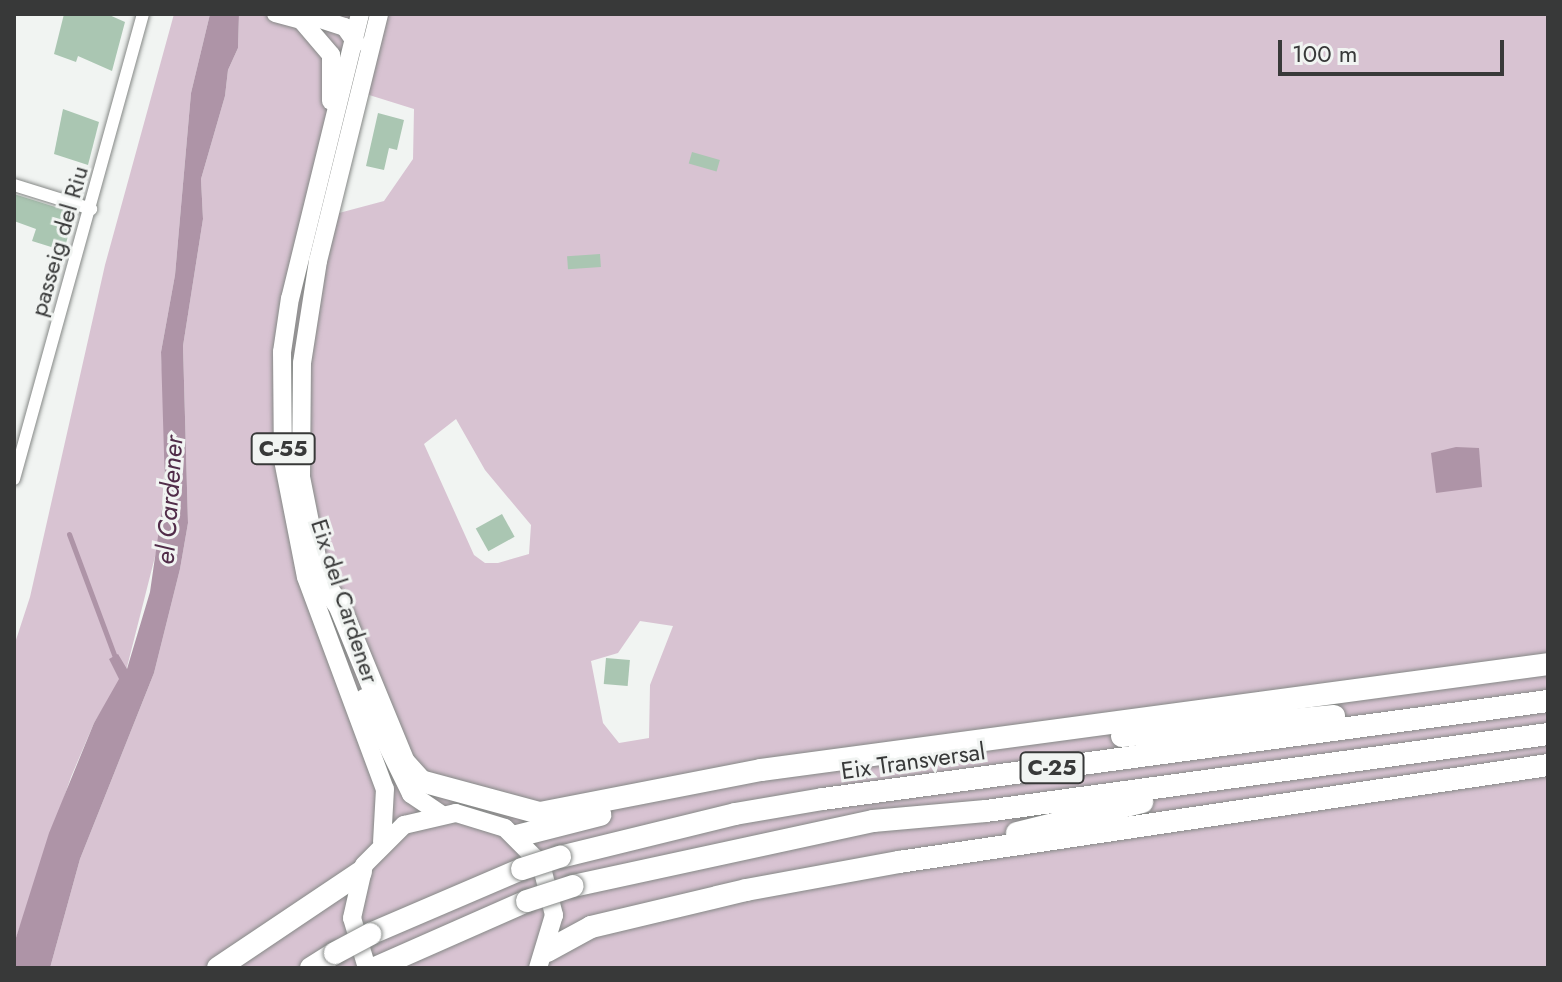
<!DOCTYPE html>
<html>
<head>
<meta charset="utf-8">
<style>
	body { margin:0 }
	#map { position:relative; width:1562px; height:982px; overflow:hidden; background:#f1f4f2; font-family:Jost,sans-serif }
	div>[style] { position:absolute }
	.green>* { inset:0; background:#d8c3d2 }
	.water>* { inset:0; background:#ae94a7 }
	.stream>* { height:5px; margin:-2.5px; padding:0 2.5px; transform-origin:2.5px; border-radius:2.5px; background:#ae94a7 }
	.building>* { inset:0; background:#aac6b2; transform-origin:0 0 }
	.roads { filter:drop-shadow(0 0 2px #858886) drop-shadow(0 0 2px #858886) }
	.street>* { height:12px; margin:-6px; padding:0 6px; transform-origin:6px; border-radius:6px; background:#fff }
	.secondary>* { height:16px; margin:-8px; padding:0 8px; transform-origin:8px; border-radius:8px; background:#fff }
	.primary>* { height:18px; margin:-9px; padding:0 9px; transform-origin:9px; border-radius:9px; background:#fff }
	.highway>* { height:22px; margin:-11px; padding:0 11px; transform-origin:11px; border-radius:11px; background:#fff }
	.bridges { filter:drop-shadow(0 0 2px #858886) drop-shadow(0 0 2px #858886) }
	.highway-bridge>* { height:22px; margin:-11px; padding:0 11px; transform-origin:11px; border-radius:11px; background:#fff }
	span { translate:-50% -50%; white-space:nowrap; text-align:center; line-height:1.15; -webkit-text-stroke:6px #f1f4f2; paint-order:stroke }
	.shield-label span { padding:2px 6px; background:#f1f4f2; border:2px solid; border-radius:6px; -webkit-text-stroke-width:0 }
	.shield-label { font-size:22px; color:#383939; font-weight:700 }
	.street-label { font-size:24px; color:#383939 }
	.water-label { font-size:26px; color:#512c49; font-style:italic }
	.frame { position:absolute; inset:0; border:16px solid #383939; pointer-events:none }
	.scale { position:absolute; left:1278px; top:40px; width:226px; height:36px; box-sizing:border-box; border:4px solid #383939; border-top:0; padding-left:10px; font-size:24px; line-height:28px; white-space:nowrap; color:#383939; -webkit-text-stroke:6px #f1f4f2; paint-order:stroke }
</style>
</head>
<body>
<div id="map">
	<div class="green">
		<i style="clip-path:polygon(174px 14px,210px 14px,191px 93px,175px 275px,161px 352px,166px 443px,160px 537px,126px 671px,94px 723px,71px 777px,14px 944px,14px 646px,30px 597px,105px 265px)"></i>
		<i style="clip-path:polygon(evenodd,239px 14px,1548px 14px,1548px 968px,50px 968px,80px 859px,154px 673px,180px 569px,188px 523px,183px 346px,203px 219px,201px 179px,225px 96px,228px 70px,238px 48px,239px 14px,366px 94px,414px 109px,413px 159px,384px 201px,339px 213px,366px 94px,239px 14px,456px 419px,485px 470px,531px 525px,529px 554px,498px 563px,485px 563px,474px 555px,424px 444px,456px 419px,239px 14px,640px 621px,673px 626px,650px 685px,649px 738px,619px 743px,603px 723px,591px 661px,618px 653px,640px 621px)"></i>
	</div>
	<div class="water">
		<i style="clip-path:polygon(210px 14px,239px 14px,238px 48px,228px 70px,225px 96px,201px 179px,203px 219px,183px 346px,188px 523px,180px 569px,154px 673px,80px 859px,50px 968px,14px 968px,14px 944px,49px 833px,94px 723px,119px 679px,109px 659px,118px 654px,127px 669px,150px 592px,165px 488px,161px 352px,175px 275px,191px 93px)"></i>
		<i style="clip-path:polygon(1456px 447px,1479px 448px,1482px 487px,1436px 493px,1431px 453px)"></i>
	</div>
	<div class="stream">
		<i style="left:69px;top:534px;width:134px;rotate:69.5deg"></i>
	</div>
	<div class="building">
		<i style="clip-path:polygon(64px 14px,107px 14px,125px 22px,112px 71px,78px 56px,76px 62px,54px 54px)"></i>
		<i style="clip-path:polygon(63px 109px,99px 122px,88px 165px,54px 154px)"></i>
		<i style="clip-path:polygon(378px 113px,404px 120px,397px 150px,389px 148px,384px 170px,366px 166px)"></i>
		<i style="left:692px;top:152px;width:29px;height:12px;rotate:16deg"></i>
		<i style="clip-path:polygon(14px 194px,68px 211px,72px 221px,64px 251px,32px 241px,36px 229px,14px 221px)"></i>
		<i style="left:600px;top:254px;width:13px;height:33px;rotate:86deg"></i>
		<i style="left:502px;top:514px;width:26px;height:30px;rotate:61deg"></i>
		<i style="left:606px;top:658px;width:24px;height:26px;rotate:5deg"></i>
	</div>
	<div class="roads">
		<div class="street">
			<i style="left:14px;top:185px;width:81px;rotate:17.3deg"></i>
			<i style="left:14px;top:479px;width:483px;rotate:-74.5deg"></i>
		</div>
		<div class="secondary">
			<i style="left:275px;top:14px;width:28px;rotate:15deg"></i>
		</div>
		<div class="primary">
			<i style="left:360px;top:14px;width:292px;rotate:103.8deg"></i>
			<i style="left:290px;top:298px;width:55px;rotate:98.4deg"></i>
			<i style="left:282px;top:352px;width:108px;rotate:89.5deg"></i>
			<i style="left:283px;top:460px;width:119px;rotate:78.9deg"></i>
			<i style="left:306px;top:577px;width:226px;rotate:69.6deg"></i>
			<i style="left:385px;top:789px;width:53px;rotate:93.2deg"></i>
			<i style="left:324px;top:15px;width:23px;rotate:165deg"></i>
			<i style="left:302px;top:21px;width:45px;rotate:49.5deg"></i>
			<i style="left:331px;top:55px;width:46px;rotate:90deg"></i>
			<i style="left:314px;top:17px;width:33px;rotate:18deg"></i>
			<i style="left:345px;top:27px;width:19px;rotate:55deg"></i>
			<i style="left:324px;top:592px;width:117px;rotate:-101.3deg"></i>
			<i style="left:301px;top:477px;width:114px;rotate:-89.5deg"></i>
			<i style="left:302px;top:363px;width:103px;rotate:-81.1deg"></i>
			<i style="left:318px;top:261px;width:254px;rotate:-76.1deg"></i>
			<i style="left:364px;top:698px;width:107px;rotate:63.9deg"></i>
			<i style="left:411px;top:794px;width:36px;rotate:34deg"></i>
			<i style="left:367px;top:968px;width:52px;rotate:-106.7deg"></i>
			<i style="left:352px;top:918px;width:54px;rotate:-77.2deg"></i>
			<i style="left:364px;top:865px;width:57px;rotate:-45deg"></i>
			<i style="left:404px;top:825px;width:53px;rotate:-13deg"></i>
			<i style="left:456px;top:813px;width:51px;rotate:17deg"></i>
			<i style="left:505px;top:828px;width:51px;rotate:45deg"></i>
			<i style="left:541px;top:864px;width:53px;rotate:75.7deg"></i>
			<i style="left:554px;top:915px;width:55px;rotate:106.8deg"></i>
		</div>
		<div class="highway">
			<i style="left:320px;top:579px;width:34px;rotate:54deg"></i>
			<i style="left:340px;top:607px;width:168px;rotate:67.6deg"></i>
			<i style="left:404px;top:762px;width:25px;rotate:48deg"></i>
			<i style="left:421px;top:781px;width:123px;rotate:15.1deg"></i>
			<i style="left:540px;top:813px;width:225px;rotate:-11deg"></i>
			<i style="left:761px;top:770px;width:794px;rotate:-7.67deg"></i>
			<i style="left:1122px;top:736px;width:213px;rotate:-5.4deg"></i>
			<i style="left:1017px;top:833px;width:129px;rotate:-13.9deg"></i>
			<i style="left:517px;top:836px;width:86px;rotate:-14.2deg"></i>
			<i style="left:560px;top:857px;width:180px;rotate:-13.8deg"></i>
			<i style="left:735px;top:814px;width:89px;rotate:-9.7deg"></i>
			<i style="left:823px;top:799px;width:732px;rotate:-7.7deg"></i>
			<i style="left:573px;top:886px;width:307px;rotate:-12.2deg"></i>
			<i style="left:873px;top:821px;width:113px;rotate:-5.1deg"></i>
			<i style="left:986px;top:811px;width:567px;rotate:-7.8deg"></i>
			<i style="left:370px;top:934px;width:165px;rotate:-23.2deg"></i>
			<i style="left:547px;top:951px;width:50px;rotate:-28.6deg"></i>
			<i style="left:591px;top:927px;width:159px;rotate:-13.4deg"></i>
			<i style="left:746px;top:890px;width:156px;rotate:-10.4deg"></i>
			<i style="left:899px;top:862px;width:656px;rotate:-8.5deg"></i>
			<i style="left:218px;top:968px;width:172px;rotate:-33.9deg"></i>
			<i style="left:311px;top:968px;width:28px;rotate:-32deg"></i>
			<i style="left:375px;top:968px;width:166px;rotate:-23.8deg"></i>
		</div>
	</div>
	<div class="bridges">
		<div class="highway-bridge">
			<i style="left:522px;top:869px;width:40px;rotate:-18deg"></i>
			<i style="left:527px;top:901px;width:48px;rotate:-18.1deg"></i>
			<i style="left:335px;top:953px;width:40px;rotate:-28deg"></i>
		</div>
	</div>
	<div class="shield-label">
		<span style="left:283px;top:449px">C-55</span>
		<span style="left:1052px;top:768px">C-25</span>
	</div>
	<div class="street-label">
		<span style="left:59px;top:241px;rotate:-74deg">passeig del Riu</span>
		<span style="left:345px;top:601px;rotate:72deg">Eix del Cardener</span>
		<span style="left:913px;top:761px;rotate:-8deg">Eix Transversal</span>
	</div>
	<div class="water-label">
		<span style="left:170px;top:500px;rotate:-86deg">el Cardener</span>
	</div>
	<div class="frame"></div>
	<div class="scale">100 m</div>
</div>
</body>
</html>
